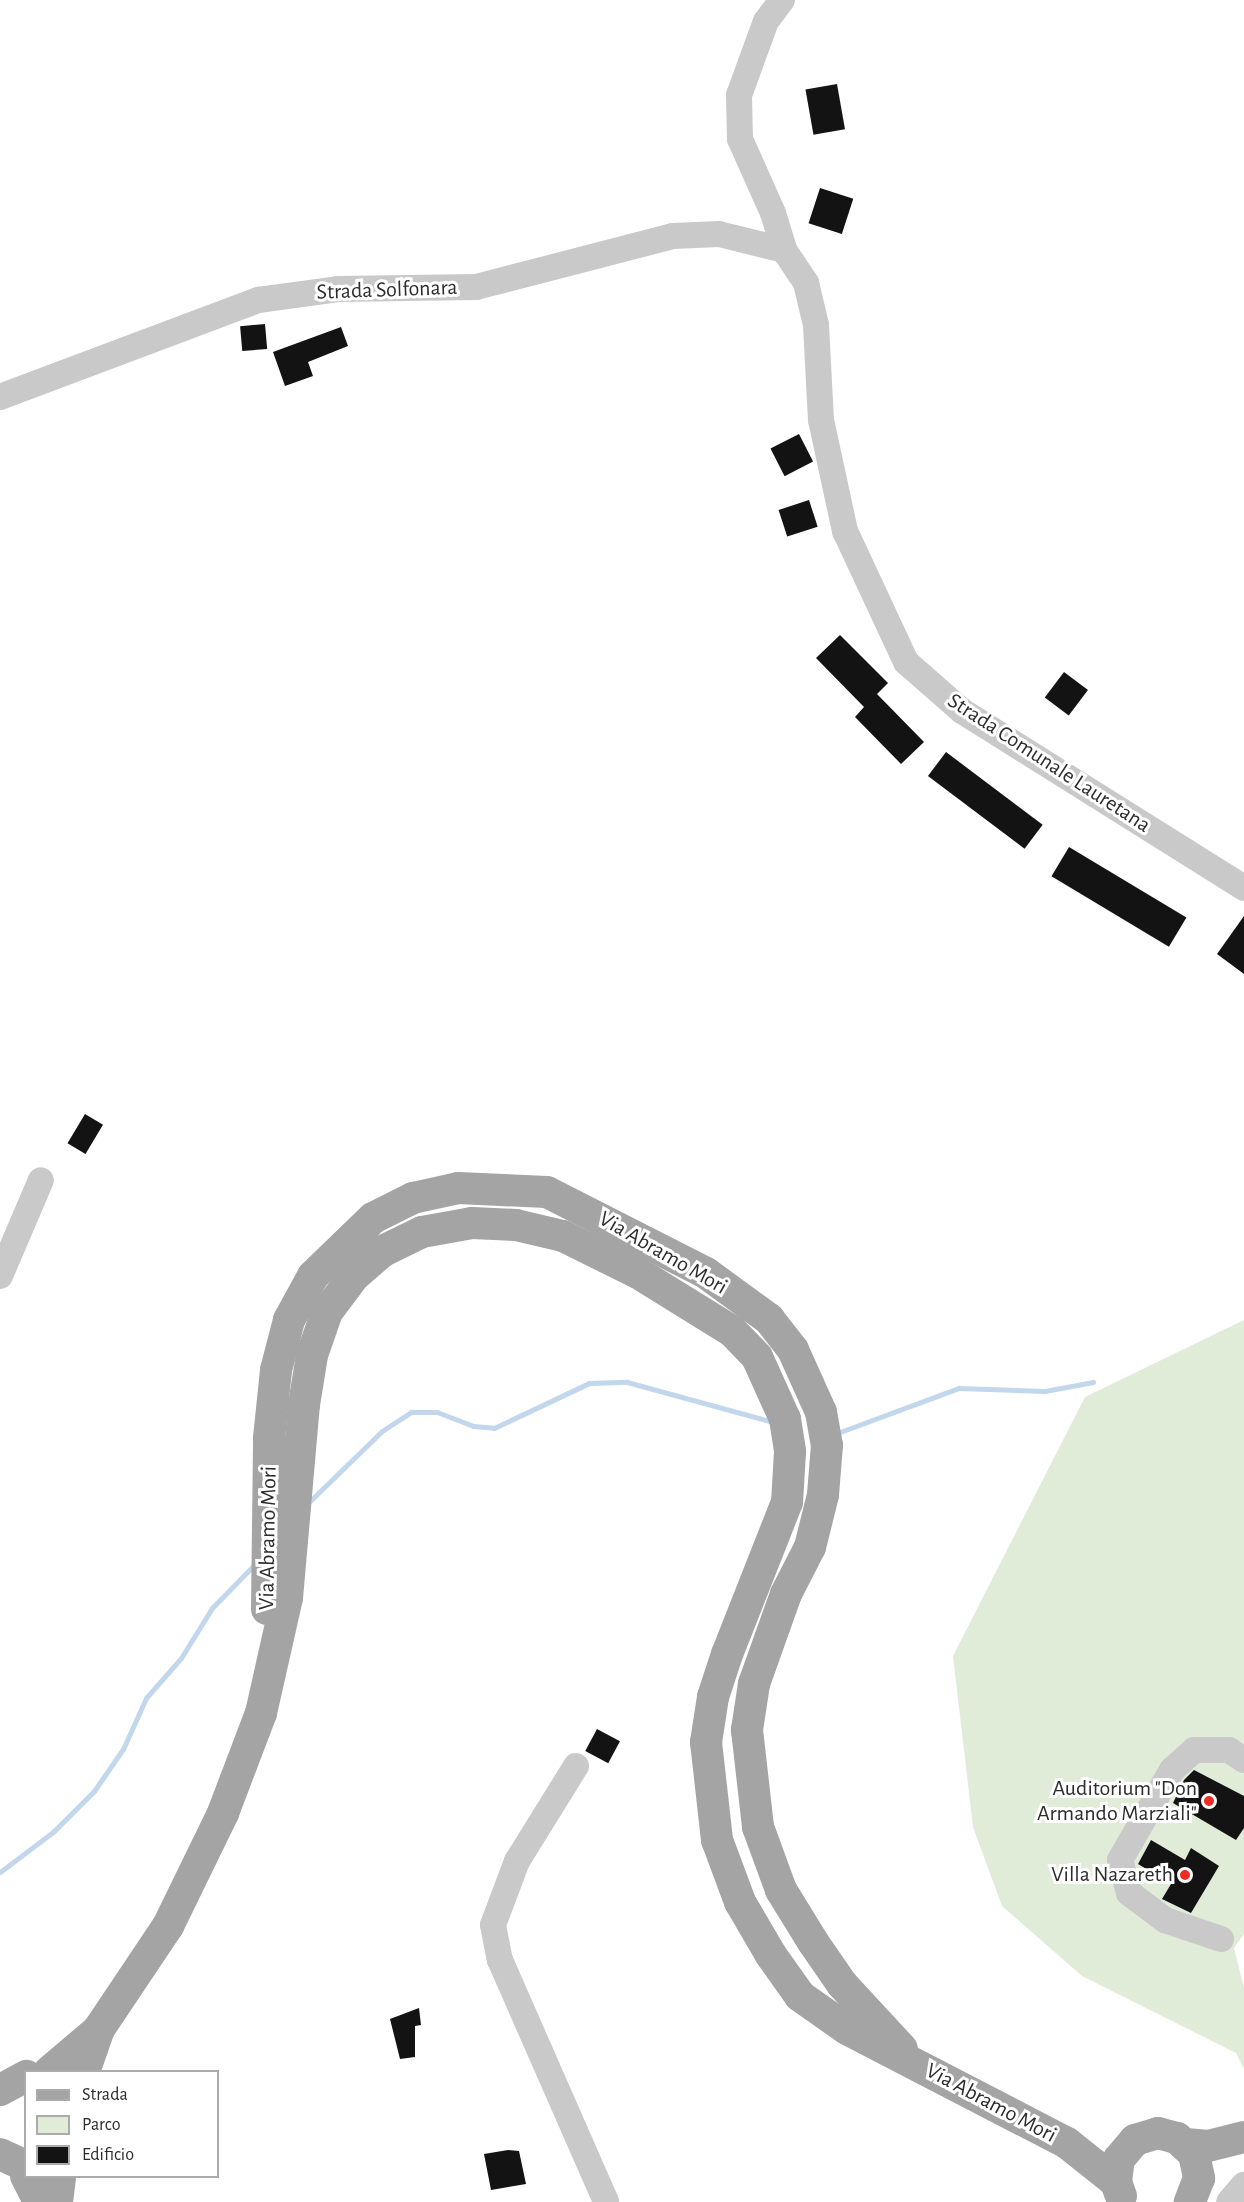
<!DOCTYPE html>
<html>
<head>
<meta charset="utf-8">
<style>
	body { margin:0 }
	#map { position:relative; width:1244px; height:2202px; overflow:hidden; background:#fff; font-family:"Alegreya Sans",sans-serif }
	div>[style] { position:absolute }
	.green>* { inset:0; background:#e0ebd8 }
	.stream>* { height:5px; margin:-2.5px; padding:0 2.5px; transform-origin:2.5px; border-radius:2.5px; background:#c2d7ec }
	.building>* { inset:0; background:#131313; transform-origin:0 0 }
	.minor>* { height:26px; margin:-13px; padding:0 13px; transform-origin:13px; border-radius:13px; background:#c9c9c9 }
	.major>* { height:32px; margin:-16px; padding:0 16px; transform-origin:16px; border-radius:16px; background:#a4a4a4 }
	.dots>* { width:16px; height:16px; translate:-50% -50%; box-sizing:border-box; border:3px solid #fff; border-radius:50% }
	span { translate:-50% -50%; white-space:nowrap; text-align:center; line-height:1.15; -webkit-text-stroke:6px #fff; paint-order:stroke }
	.street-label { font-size:22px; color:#2c2c2c }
	.poi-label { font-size:22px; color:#2c2c2c }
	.right { translate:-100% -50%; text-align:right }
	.legend { position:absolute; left:24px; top:2070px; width:195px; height:108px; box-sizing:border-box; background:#fff; border:2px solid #ababab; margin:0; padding:8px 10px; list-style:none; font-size:18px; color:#2c2c2c }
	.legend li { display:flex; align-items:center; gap:12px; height:30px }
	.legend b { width:30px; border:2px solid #ababab }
</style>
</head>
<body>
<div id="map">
	<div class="green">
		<i style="clip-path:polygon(1244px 1320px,1244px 1934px,1234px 1948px,1244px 1988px,1244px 2069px,1236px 2053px,1082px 1976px,1002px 1906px,973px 1827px,953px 1656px,1085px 1397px)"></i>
	</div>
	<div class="stream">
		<i style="left:840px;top:1432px;width:127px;rotate:-20.3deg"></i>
		<i style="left:959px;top:1388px;width:86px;rotate:2deg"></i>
		<i style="left:1045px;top:1391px;width:49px;rotate:-10.6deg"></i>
		<i style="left:310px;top:1501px;width:100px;rotate:-44.2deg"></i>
		<i style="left:382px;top:1431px;width:35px;rotate:-33deg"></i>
		<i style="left:411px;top:1412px;width:26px"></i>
		<i style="left:437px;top:1412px;width:39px;rotate:21deg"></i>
		<i style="left:473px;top:1426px;width:21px;rotate:5deg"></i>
		<i style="left:494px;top:1428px;width:105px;rotate:-25.3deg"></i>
		<i style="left:589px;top:1383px;width:38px;rotate:-2deg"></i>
		<i style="left:627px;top:1382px;width:148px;rotate:15.3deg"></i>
		<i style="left:0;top:1872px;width:68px;rotate:-37.2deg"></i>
		<i style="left:54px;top:1831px;width:57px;rotate:-45deg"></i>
		<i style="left:94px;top:1791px;width:51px;rotate:-55.4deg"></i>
		<i style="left:123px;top:1749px;width:56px;rotate:-65.7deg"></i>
		<i style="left:146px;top:1698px;width:53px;rotate:-48.8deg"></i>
		<i style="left:181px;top:1658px;width:59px;rotate:-58.2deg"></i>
		<i style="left:212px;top:1608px;width:60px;rotate:-45.7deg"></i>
	</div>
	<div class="building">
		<i style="left:837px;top:84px;width:46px;height:32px;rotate:80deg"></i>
		<i style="left:820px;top:188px;width:35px;height:37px;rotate:18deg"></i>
		<i style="left:265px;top:324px;width:25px;height:25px;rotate:85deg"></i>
		<i style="clip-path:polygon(341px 327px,348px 346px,308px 362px,313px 376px,285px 386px,273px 352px)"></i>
		<i style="left:799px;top:434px;width:31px;height:32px;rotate:63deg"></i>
		<i style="left:809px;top:500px;width:28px;height:32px;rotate:72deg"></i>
		<i style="clip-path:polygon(840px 635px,888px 683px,877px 694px,924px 742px,901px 764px,855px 717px,864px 707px,816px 658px)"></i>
		<i style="left:1064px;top:672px;width:30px;height:32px;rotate:37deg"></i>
		<i style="left:946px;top:752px;width:121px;height:30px;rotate:37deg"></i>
		<i style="left:1069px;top:847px;width:137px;height:34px;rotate:31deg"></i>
		<i style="clip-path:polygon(1244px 916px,1244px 974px,1217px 954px)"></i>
		<i style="left:85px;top:1114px;width:21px;height:34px;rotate:31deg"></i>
		<i style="left:597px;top:1729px;width:26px;height:25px;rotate:28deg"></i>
		<i style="clip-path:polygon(1194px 1770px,1244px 1796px,1244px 1828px,1236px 1840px,1173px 1803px,1184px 1780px)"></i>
		<i style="clip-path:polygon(1151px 1840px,1185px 1860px,1191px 1848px,1219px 1866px,1191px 1913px,1162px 1899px,1171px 1884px,1138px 1864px)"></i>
		<i style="clip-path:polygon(419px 2008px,421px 2025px,415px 2026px,415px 2057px,400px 2059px,390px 2019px)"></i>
		<i style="clip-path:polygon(508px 2150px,519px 2151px,526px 2184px,491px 2190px,484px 2154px)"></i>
	</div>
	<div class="minor">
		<i style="left:782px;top:0;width:26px;rotate:127deg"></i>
		<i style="left:766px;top:21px;width:79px;rotate:110deg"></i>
		<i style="left:739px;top:95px;width:44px;rotate:88.7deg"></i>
		<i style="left:740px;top:139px;width:81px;rotate:66deg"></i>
		<i style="left:773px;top:213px;width:39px;rotate:73deg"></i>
		<i style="left:784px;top:250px;width:40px;rotate:56deg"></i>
		<i style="left:806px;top:283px;width:43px;rotate:76.6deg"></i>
		<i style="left:816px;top:325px;width:95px;rotate:87deg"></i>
		<i style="left:821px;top:420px;width:114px;rotate:77.8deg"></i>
		<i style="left:845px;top:531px;width:145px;rotate:65deg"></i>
		<i style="left:906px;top:662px;width:74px;rotate:41.2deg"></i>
		<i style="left:962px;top:711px;width:333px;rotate:32.1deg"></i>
		<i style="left:0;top:397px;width:276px;rotate:-20.6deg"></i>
		<i style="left:258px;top:300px;width:81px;rotate:-7.8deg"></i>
		<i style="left:338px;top:289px;width:138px;rotate:-0.8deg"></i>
		<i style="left:476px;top:287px;width:203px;rotate:-14.5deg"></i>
		<i style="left:673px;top:236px;width:46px;rotate:-2.5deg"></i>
		<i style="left:719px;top:234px;width:67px;rotate:13.8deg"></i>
		<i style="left:0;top:1276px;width:104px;rotate:-66.9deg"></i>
		<i style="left:576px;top:1766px;width:112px;rotate:121.8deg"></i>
		<i style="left:517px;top:1861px;width:68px;rotate:110.6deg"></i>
		<i style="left:493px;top:1925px;width:36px;rotate:79deg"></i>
		<i style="left:500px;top:1960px;width:264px;rotate:66.3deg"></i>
		<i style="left:1221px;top:1939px;width:59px;rotate:-161.3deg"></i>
		<i style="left:1165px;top:1920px;width:45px;rotate:-143.1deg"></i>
		<i style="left:1129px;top:1893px;width:34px;rotate:-105deg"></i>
		<i style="left:1120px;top:1860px;width:104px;rotate:-60deg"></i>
		<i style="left:1172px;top:1770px;width:30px;rotate:-42deg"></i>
		<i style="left:1194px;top:1750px;width:35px"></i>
		<i style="left:1229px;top:1750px;width:18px;rotate:34deg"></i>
		<i style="left:1229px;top:2202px;width:23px;rotate:-49deg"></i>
	</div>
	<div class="major">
		<i style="left:267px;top:1609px;width:171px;rotate:-89.3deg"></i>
		<i style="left:269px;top:1438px;width:68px;rotate:-84.1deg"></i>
		<i style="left:276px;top:1370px;width:52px;rotate:-75.4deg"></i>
		<i style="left:289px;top:1320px;width:50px;rotate:-61.4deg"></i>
		<i style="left:313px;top:1276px;width:83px;rotate:-44deg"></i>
		<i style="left:373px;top:1218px;width:45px;rotate:-26.6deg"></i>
		<i style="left:413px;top:1198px;width:46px;rotate:-12.5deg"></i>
		<i style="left:458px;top:1188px;width:89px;rotate:2.6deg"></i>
		<i style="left:547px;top:1192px;width:178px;rotate:27deg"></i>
		<i style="left:706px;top:1273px;width:78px;rotate:36.1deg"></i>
		<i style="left:769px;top:1319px;width:39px;rotate:52deg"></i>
		<i style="left:793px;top:1350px;width:68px;rotate:65.7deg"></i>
		<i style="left:821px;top:1412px;width:34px;rotate:80deg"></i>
		<i style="left:827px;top:1445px;width:50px;rotate:94.6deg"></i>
		<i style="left:823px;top:1495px;width:54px;rotate:104deg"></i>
		<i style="left:810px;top:1547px;width:53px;rotate:117.1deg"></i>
		<i style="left:786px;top:1594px;width:96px;rotate:109.6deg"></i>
		<i style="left:754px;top:1684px;width:47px;rotate:98.7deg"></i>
		<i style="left:747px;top:1730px;width:98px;rotate:83.5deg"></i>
		<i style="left:758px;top:1827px;width:67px;rotate:69.9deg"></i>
		<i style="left:781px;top:1890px;width:61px;rotate:58.4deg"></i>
		<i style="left:813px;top:1942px;width:51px;rotate:55.4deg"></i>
		<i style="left:842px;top:1984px;width:88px;rotate:47.3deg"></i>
		<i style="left:49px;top:2072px;width:62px;rotate:-40.4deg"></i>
		<i style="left:84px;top:2072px;width:46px;rotate:-70.8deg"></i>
		<i style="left:99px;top:2029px;width:124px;rotate:-56.2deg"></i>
		<i style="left:168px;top:1926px;width:126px;rotate:-64deg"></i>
		<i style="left:223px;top:1813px;width:107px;rotate:-69.2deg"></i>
		<i style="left:261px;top:1713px;width:118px;rotate:-77.3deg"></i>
		<i style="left:287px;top:1598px;width:194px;rotate:-85deg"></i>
		<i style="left:304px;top:1405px;width:51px;rotate:-80.9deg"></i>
		<i style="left:312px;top:1355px;width:46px;rotate:-70.8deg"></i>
		<i style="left:327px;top:1312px;width:45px;rotate:-53.1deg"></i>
		<i style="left:354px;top:1276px;width:38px;rotate:-41deg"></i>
		<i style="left:383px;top:1251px;width:43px;rotate:-26deg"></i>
		<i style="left:422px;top:1232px;width:51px;rotate:-10.2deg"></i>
		<i style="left:472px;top:1223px;width:44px;rotate:2.6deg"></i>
		<i style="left:516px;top:1225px;width:48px;rotate:13.2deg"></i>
		<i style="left:563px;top:1236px;width:84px;rotate:26.3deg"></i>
		<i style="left:638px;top:1273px;width:110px;rotate:31.7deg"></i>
		<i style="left:732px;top:1331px;width:36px;rotate:46deg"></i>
		<i style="left:757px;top:1357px;width:68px;rotate:65.7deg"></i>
		<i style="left:785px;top:1419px;width:33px;rotate:81deg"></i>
		<i style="left:790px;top:1452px;width:50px;rotate:93.4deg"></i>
		<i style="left:787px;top:1502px;width:163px;rotate:111.5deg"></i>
		<i style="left:727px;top:1654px;width:45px;rotate:108deg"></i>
		<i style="left:713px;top:1697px;width:46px;rotate:98.8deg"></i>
		<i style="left:706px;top:1742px;width:99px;rotate:83.6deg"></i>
		<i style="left:717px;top:1840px;width:66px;rotate:69.6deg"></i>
		<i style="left:740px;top:1902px;width:61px;rotate:59.7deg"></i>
		<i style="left:771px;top:1955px;width:50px;rotate:54.7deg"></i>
		<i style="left:800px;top:1996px;width:57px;rotate:35.1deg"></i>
		<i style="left:847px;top:2029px;width:248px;rotate:27.4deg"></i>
		<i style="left:1067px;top:2143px;width:63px;rotate:38.5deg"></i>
		<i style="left:0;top:2090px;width:30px;rotate:-28deg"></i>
		<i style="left:1186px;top:2144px;width:22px;rotate:5deg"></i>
		<i style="left:1208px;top:2146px;width:37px;rotate:-14deg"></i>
		<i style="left:0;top:2154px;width:29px;rotate:25deg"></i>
		<i style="left:26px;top:2176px;width:29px;rotate:63deg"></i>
		<i style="left:1121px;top:2196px;width:15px;rotate:-110deg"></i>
		<i style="left:1116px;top:2182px;width:23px;rotate:-83deg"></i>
		<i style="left:1119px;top:2159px;width:25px;rotate:-50deg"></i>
		<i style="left:1135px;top:2140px;width:24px;rotate:-17deg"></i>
		<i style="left:1158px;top:2133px;width:20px;rotate:15deg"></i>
		<i style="left:1177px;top:2138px;width:23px;rotate:43deg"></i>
		<i style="left:1194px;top:2154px;width:25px;rotate:78deg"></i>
		<i style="left:1199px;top:2178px;width:26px;rotate:111deg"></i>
		<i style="left:57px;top:2202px;width:26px;rotate:-83deg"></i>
	</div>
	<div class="dots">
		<i style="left:1209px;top:1801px;background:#ee2c23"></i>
		<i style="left:1185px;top:1875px;background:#ee2c23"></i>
	</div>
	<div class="street-label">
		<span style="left:387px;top:290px;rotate:-2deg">Strada Solfonara</span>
		<span style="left:1049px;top:763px;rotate:33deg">Strada Comunale Lauretana</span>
		<span style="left:663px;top:1253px;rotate:30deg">Via Abramo Mori</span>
		<span style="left:268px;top:1538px;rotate:-89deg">Via Abramo Mori</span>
		<span style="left:991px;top:2103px;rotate:28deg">Via Abramo Mori</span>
	</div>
	<div class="poi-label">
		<span class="right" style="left:1197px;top:1801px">Auditorium "Don<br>Armando Marziali"</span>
		<span class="right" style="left:1173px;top:1875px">Villa Nazareth</span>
	</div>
	<ul class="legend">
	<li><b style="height:8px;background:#a4a4a4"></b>Strada</li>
	<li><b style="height:16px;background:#e0ebd8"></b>Parco</li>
	<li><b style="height:16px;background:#131313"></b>Edificio</li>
	</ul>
</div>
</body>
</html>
